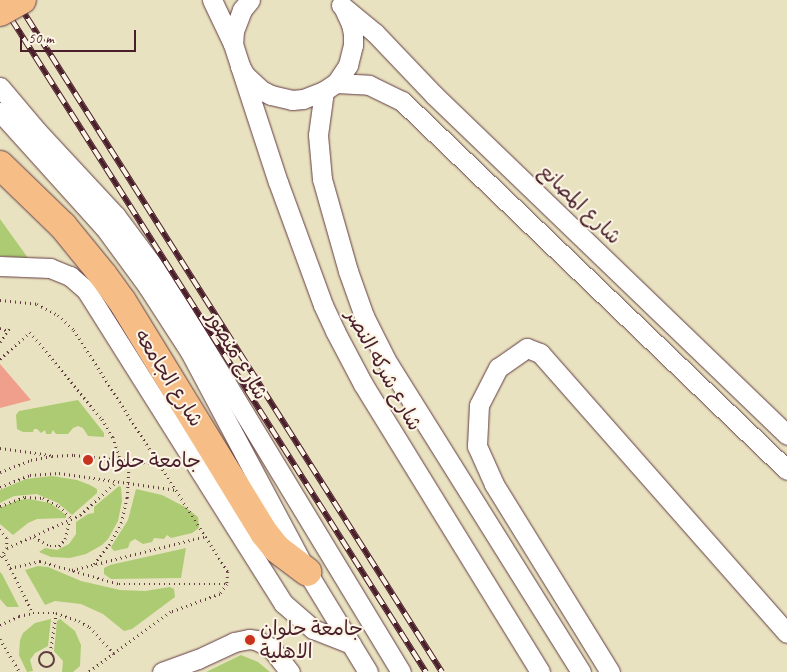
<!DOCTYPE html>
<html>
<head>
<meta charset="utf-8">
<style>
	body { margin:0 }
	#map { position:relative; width:787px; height:672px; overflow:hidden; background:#e9e2c0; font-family:Caveat,"Playpen Sans Arabic",sans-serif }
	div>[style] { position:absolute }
	.green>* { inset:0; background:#accb72 }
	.building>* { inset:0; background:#f09f8c }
	.path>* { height:2.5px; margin-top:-1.25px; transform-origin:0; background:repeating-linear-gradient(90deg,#623c41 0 1px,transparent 0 5px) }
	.path>.ring { margin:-1.25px; padding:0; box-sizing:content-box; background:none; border:2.5px solid #623c41; border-radius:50% }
	.roads { filter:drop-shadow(0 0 1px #623c41) drop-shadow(0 0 1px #623c41) }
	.minor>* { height:19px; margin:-9.5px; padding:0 9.5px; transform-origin:9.5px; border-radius:9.5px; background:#fff }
	.highway>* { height:28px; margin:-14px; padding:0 14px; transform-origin:14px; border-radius:14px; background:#f6be86 }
	.rail>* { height:5.5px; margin-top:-2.75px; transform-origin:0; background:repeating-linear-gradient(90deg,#fcf5e5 0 11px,#4a1f2b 0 22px); box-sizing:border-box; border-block:1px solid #4a1f2b }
	.bridges { filter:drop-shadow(0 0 1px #623c41) drop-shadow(0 0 1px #623c41) }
	.highway-bridge>* { height:28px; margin:-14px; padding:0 14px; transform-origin:14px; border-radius:14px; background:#f6be86 }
	.dots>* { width:14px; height:14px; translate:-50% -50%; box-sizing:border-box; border:2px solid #fcf5e5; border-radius:50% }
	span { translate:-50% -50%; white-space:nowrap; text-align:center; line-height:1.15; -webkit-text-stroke:4px #fcf5e5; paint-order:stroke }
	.street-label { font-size:20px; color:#4a1f2b }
	.poi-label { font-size:20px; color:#4a1f2b }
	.left { translate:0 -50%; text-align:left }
	.scale { position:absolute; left:20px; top:30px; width:116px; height:22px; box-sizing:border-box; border:2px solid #4a1f2b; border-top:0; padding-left:6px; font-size:15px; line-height:18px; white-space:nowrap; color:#4a1f2b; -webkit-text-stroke:4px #fcf5e5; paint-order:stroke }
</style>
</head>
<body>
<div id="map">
	<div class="green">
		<i style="clip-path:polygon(0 219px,28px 258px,0 256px)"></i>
		<i style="clip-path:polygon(78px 400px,104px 433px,104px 437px,88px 436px,83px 428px,78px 426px,73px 428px,68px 434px,56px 434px,53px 430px,51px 434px,46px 434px,45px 430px,41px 433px,37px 429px,34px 429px,33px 432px,23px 432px,17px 429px,16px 415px,19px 411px)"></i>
		<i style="clip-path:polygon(52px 476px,77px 480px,90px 485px,97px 489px,97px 493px,72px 515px,58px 503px,37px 494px,14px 496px,0 503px,0 490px,26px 479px)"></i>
		<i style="clip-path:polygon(119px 486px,121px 487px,122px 501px,118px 521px,108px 539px,102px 545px,86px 554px,70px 558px,51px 557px,39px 552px,45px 548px,57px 550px,69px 544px,76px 534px,76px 522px,88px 514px,94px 513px,94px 507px)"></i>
		<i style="clip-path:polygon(136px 489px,162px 495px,185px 507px,198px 517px,199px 528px,192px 533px,171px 538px,167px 535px,164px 539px,154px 538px,152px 542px,143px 544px,135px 539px,130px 542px,128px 548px,114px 551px,111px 547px,128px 520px)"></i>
		<i style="clip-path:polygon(29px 499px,50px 503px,66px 515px,66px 518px,37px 519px,28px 523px,13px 535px,0 524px,0 508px,18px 500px)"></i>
		<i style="clip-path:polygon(186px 548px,181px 578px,111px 579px,104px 574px,104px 568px,110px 565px)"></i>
		<i style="clip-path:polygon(38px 566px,48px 567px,81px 581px,120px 590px,145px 591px,170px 587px,174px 589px,175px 597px,132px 629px,124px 631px,103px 614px,81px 604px,55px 601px,45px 605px,25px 570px)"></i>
		<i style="clip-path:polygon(0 572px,2px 574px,19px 607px,7px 607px,0 599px)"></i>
		<i style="clip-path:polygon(51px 619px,48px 646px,35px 653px,30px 660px,33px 671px,27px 672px,19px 655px,20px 640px,23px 633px,35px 623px)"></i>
		<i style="clip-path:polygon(60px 619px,75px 631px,81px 645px,80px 666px,73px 672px,62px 672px,63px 661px,54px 651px,57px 621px)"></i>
		<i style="clip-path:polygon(241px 655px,258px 662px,270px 672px,206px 672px)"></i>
	</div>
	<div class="building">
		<i style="clip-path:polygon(0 364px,31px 400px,0 408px)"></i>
	</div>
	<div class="path">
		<i style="left:0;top:300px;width:37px;rotate:6deg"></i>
		<i style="left:37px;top:304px;width:24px;rotate:28deg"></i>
		<i style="left:58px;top:315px;width:22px;rotate:43deg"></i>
		<i style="left:74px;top:330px;width:287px;rotate:57.5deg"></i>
		<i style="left:228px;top:572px;width:12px;rotate:95deg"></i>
		<i style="left:227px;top:584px;width:12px;rotate:125deg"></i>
		<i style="left:220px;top:594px;width:52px;rotate:159.8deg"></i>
		<i style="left:171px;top:612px;width:102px;rotate:143.8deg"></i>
		<i style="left:0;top:328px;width:9px;rotate:21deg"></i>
		<i style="left:0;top:342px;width:18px;rotate:-56deg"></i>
		<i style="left:0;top:359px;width:40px;rotate:-42deg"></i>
		<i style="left:30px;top:332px;width:113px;rotate:50.4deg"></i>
		<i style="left:102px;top:419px;width:21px;rotate:59deg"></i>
		<i style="left:113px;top:437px;width:23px;rotate:72deg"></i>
		<i style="left:0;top:448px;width:51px;rotate:7.8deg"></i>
		<i style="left:0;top:472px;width:33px;rotate:-21deg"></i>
		<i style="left:31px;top:460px;width:21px;rotate:-11deg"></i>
		<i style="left:52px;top:456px;width:22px;rotate:-3deg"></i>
		<i style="left:74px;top:455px;width:86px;rotate:6deg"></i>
		<i style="left:0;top:487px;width:32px;rotate:-22deg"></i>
		<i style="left:30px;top:475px;width:29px;rotate:-4deg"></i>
		<i style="left:59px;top:473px;width:119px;rotate:8.2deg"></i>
		<i style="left:0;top:506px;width:27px;rotate:-20deg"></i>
		<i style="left:25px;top:497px;width:18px;rotate:3deg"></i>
		<i style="left:43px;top:498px;width:18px;rotate:27deg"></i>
		<i style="left:59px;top:506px;width:18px;rotate:45deg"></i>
		<i style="left:0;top:529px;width:11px;rotate:52deg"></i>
		<i style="left:7px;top:538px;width:10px;rotate:90deg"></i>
		<i style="left:7px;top:548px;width:13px;rotate:122deg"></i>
		<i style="left:34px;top:537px;width:18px;rotate:29deg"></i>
		<i style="left:50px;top:546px;width:9px"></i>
		<i style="left:59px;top:546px;width:9px;rotate:-49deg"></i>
		<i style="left:65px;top:539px;width:17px;rotate:-77deg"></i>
		<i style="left:7px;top:548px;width:80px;rotate:-24.3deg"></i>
		<i style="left:80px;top:515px;width:50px;rotate:-42.6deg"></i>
		<i style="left:4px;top:555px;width:65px;rotate:63.4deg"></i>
		<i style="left:94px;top:564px;width:24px;rotate:-52deg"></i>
		<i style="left:109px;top:545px;width:25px;rotate:-61deg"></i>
		<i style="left:121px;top:523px;width:26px;rotate:-77deg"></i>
		<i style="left:127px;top:498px;width:37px;rotate:-87deg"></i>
		<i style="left:10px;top:568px;width:31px;rotate:-13deg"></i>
		<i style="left:40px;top:561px;width:82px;rotate:16.2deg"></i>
		<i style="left:119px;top:584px;width:108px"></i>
		<i style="left:72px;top:570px;width:138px;rotate:-14.2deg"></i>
		<i style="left:0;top:625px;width:21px;rotate:-25deg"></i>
		<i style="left:19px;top:616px;width:14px;rotate:-12deg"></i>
		<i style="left:33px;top:613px;width:23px"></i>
		<i style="left:56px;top:613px;width:24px;rotate:19deg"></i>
		<i style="left:79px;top:621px;width:13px;rotate:29deg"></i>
		<i style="left:90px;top:627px;width:36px;rotate:48deg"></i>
		<i style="left:0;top:639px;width:39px;rotate:59deg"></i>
		<i class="ring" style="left:39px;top:652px;width:13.5px;height:13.5px"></i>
		<i style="left:50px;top:653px;width:40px;rotate:-81.5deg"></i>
	</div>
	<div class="roads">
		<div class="minor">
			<i style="left:212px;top:0;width:49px;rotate:64.5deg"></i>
			<i style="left:250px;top:0;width:13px;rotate:129deg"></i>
			<i style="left:242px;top:10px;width:22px;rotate:111deg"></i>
			<i style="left:234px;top:31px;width:13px;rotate:94deg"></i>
			<i style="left:233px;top:44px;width:23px;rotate:72deg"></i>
			<i style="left:240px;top:66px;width:10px;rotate:61deg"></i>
			<i style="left:245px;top:75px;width:22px;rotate:43deg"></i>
			<i style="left:261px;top:90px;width:11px;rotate:27deg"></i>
			<i style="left:271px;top:95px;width:22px;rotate:13deg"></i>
			<i style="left:292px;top:100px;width:11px;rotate:-5deg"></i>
			<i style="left:303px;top:99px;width:22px;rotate:-21deg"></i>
			<i style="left:324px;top:91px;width:14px;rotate:-34deg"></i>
			<i style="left:336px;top:83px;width:22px;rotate:-56deg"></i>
			<i style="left:348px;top:65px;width:21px;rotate:-76deg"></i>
			<i style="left:353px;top:45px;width:11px;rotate:-90deg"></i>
			<i style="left:353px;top:34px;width:10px;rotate:-101deg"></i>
			<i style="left:351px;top:24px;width:19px;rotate:-115deg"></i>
			<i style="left:341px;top:5px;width:44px;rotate:39.5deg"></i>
			<i style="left:375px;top:33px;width:86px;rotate:46.4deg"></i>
			<i style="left:434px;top:95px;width:490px;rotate:43.9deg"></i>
			<i style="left:240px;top:66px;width:122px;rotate:71.9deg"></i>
			<i style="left:278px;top:182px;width:131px;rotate:69.9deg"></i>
			<i style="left:323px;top:305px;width:29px;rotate:65deg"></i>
			<i style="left:335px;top:331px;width:60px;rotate:62.2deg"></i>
			<i style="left:363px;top:384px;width:338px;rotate:58.4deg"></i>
			<i style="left:336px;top:83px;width:33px;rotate:3deg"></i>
			<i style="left:369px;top:85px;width:37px;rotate:26deg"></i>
			<i style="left:402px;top:101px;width:533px;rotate:43.78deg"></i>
			<i style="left:0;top:87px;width:57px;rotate:49.9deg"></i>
			<i style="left:37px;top:131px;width:116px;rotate:47.1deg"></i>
			<i style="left:116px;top:216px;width:79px;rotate:53.3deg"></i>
			<i style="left:163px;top:279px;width:459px;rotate:58.8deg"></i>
			<i style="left:324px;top:91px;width:44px;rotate:97.8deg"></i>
			<i style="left:318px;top:135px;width:44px;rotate:84.8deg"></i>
			<i style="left:322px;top:179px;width:96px;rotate:74.2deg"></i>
			<i style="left:348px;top:271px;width:48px;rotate:70.4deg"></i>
			<i style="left:364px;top:316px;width:49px;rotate:63.4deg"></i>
			<i style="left:386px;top:360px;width:368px;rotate:58deg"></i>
			<i style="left:0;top:112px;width:155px;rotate:47.9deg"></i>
			<i style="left:104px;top:227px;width:74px;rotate:53.7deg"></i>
			<i style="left:148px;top:287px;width:77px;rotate:57.1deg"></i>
			<i style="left:190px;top:352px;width:249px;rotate:62deg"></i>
			<i style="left:307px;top:572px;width:117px;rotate:58.6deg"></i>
			<i style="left:0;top:266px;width:50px;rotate:2.3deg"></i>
			<i style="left:50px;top:268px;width:22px;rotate:22deg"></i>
			<i style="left:70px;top:276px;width:21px;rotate:41deg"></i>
			<i style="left:86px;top:290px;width:370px;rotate:57.8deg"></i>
			<i style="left:283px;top:603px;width:40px;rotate:41deg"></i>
			<i style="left:313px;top:629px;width:41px;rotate:21.5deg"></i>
			<i style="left:162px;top:672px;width:38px;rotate:-20deg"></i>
			<i style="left:198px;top:659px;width:40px;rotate:-25deg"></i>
			<i style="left:234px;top:642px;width:15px;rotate:-11deg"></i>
			<i style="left:249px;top:639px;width:7px;rotate:8deg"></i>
			<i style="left:256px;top:640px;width:17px;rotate:28deg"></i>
			<i style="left:271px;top:648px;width:31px;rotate:52deg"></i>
			<i style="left:610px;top:672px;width:221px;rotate:-121.7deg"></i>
			<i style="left:494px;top:484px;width:42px;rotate:-114.1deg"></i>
			<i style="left:477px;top:446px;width:41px;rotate:-87.2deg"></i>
			<i style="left:479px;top:405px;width:42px;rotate:-62.8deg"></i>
			<i style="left:498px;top:368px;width:35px;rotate:-35deg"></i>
			<i style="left:527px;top:348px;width:14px;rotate:21deg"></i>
			<i style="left:540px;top:353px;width:373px;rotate:48.6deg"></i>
		</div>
		<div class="highway">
			<i style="left:0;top:165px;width:88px;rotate:44.1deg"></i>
			<i style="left:63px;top:226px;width:63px;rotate:50.8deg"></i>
			<i style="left:103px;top:275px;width:32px;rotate:54deg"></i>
			<i style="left:122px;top:301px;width:273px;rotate:58.5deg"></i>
			<i style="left:265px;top:534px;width:19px;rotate:51deg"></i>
			<i style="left:277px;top:549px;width:38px;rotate:37deg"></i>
		</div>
	</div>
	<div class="rail">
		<i style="left:16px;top:0;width:796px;rotate:57.63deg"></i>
		<i style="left:0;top:1px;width:795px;rotate:57.59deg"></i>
	</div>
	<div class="bridges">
		<div class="highway-bridge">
			<i style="left:0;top:12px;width:25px;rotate:-29deg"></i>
		</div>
	</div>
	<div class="dots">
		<i style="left:88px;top:460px;background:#c8321e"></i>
		<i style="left:250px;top:640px;background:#c8321e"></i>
	</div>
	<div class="street-label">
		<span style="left:580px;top:204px;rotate:44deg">شارع المصانع</span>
		<span style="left:237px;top:355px;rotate:59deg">شارع منصور</span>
		<span style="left:384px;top:370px;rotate:61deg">شارع شركه النصر</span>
		<span style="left:169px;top:378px;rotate:58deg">شارع الجامعه</span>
	</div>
	<div class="poi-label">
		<span class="left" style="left:98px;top:460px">جامعة حلوان</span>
		<span class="left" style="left:260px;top:640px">جامعة حلوان<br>الاهلية</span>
	</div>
	<div class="scale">50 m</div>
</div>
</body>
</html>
